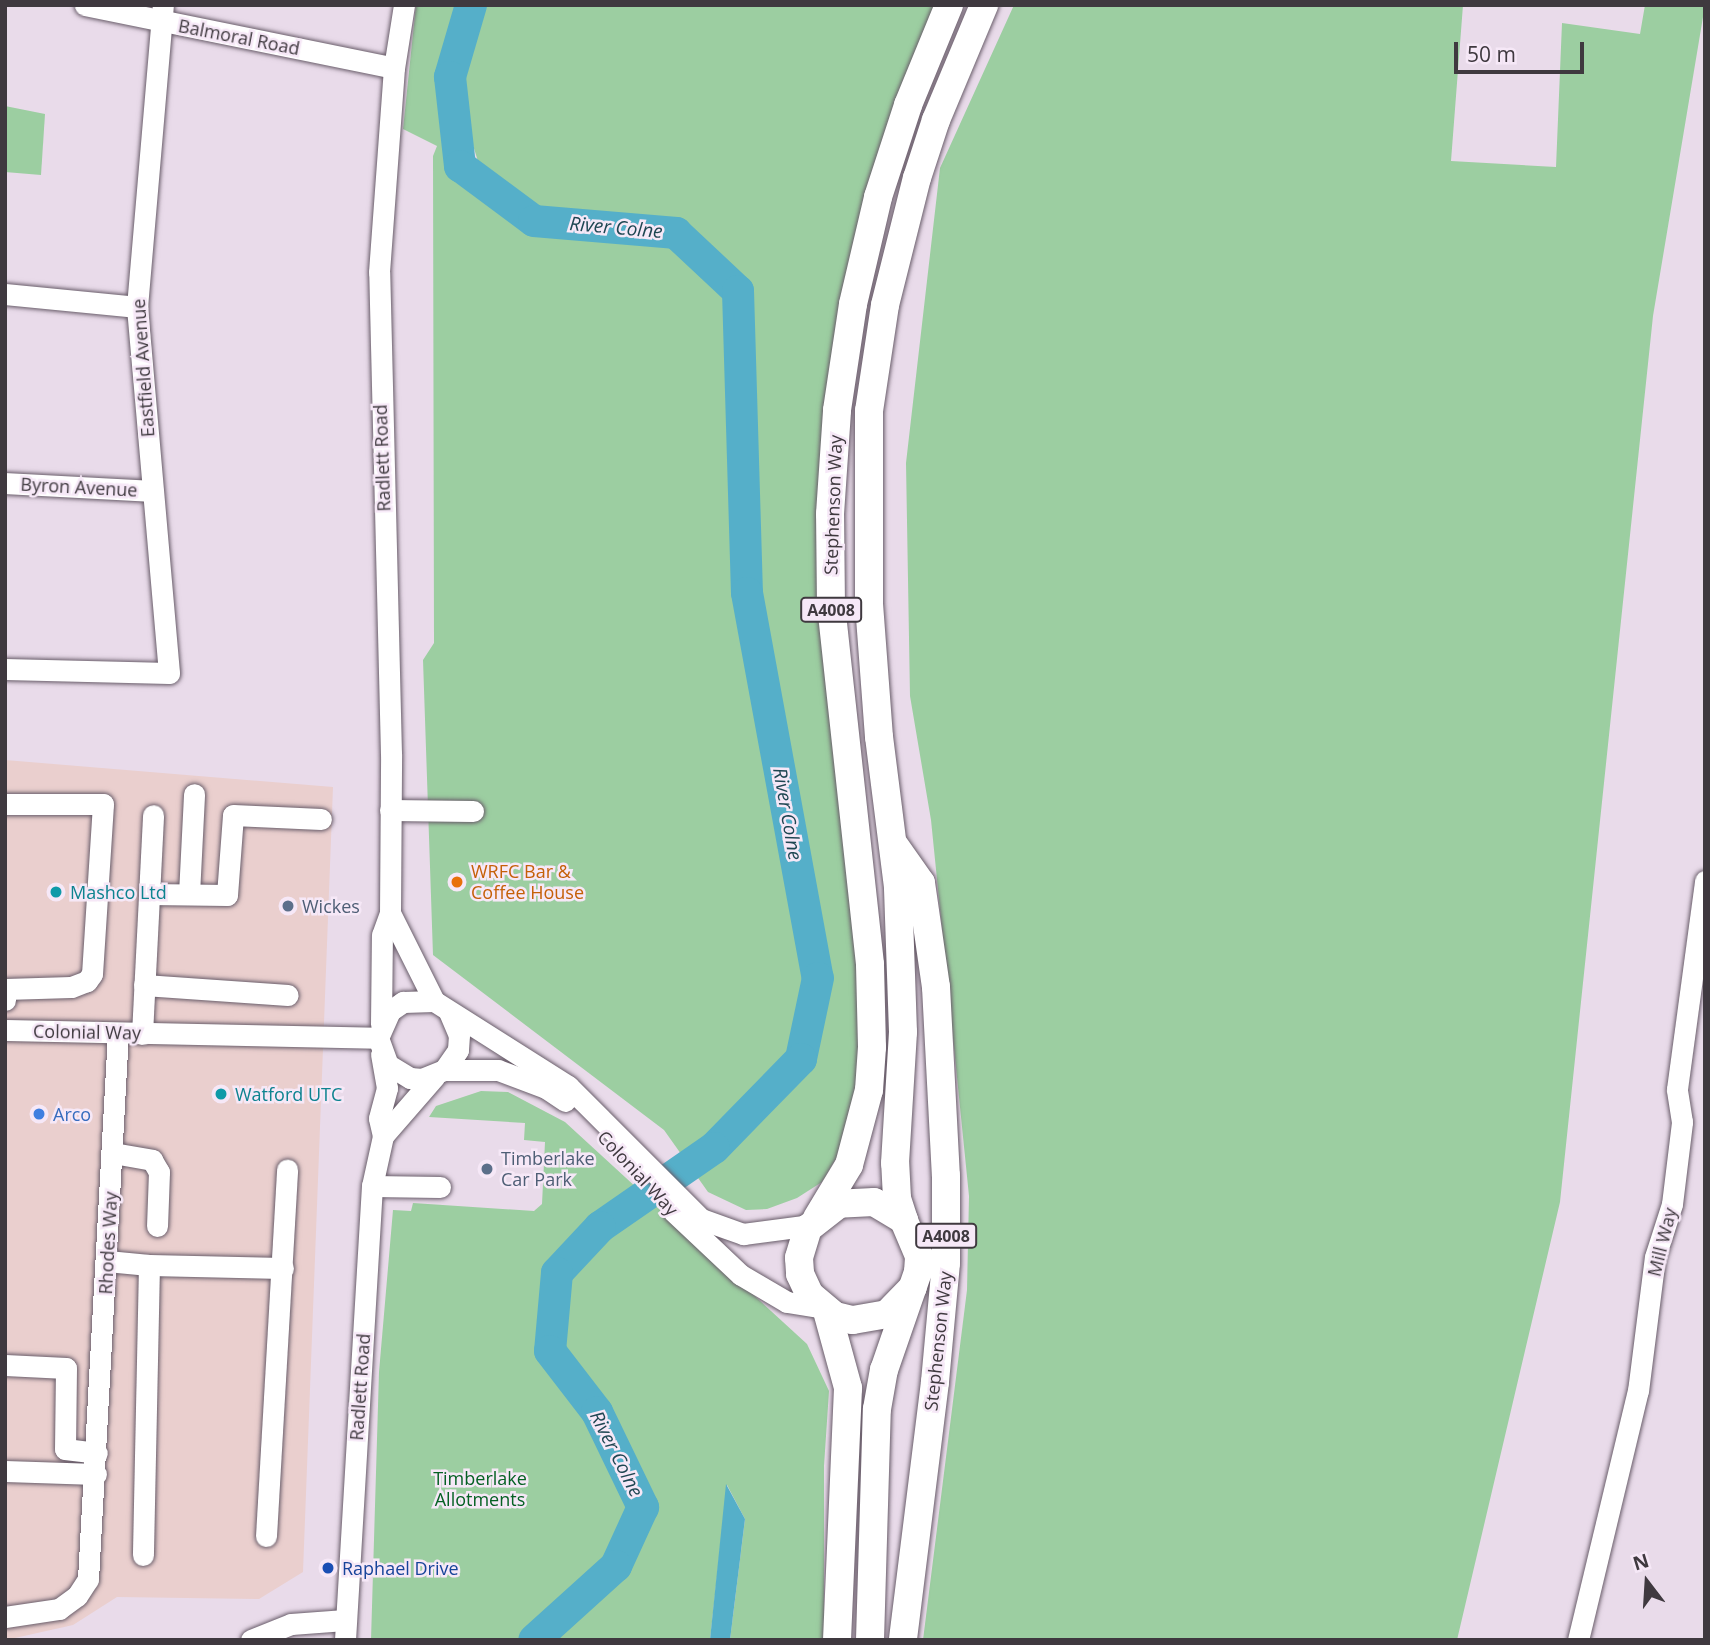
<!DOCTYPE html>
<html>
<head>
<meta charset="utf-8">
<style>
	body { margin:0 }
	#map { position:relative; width:1710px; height:1645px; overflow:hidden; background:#e9dbea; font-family:"Open Sans",sans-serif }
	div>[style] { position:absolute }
	.commercial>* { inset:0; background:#eacfce }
	.green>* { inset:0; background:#9ccea1 }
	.water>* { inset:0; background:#55afc9 }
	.river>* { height:32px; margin:-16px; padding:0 16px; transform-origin:16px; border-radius:16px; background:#55afc9 }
	.roads { filter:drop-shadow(0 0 2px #695d6a) drop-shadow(0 0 2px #695d6a) }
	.minor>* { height:21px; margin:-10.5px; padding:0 10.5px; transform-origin:10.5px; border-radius:10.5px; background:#fff }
	.major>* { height:28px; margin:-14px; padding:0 14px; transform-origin:14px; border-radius:14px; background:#fff }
	.dots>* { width:19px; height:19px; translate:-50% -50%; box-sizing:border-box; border:4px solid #f6e8f7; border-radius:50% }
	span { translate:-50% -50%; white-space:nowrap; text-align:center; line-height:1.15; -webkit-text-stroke:5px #f6e8f7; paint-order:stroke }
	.shield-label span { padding:2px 5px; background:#f6e8f7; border:2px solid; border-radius:5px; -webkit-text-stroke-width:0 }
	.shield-label { font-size:16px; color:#3f393f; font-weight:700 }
	.street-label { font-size:18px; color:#3f393f }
	.food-label { font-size:18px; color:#c56008 }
	.left { translate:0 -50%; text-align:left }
	.culture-label { font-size:18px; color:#0d838f }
	.service-label { font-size:18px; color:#4e5e75 }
	.shop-label { font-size:18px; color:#366cbe }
	.park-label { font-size:18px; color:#056123 }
	.transit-label { font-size:18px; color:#164399 }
	.water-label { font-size:19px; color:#1e4652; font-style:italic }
	.frame { position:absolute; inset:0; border:7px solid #3f393f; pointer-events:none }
	.north { position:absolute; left:1612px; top:1547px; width:70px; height:70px; -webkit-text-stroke:5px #f6e8f7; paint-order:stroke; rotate:343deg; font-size:19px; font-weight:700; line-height:28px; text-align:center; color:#3f393f }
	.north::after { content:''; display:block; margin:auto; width:24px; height:32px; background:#3f393f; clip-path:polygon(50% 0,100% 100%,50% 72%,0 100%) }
	.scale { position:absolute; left:1454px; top:42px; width:130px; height:32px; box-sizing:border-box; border:4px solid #3f393f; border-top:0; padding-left:9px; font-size:21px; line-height:24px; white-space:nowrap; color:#3f393f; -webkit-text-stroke:5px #f6e8f7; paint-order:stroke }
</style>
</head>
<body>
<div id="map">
	<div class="commercial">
		<i style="clip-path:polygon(5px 760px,333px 787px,303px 1572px,259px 1599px,117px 1597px,73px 1625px,6px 1640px)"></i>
	</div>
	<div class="green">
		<i style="clip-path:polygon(416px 5px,468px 5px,446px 76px,456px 156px,481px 171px,459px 100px,476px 5px,942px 5px,824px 414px,863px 963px,858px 1098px,844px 1145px,822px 1182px,797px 1198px,767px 1209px,746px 1210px,708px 1192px,664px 1130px,433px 955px,423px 660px,434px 643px,433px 156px,437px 146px,403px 129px)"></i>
		<i style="clip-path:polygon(1014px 5px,1463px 5px,1451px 161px,1556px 167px,1562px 23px,1640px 34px,1645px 5px,1705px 5px,1653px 316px,1560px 1202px,1457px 1640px,923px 1640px,967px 1290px,969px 1196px,931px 820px,910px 696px,906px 463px,940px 168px)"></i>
		<i style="clip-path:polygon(5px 106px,45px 114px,41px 175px,5px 172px)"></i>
		<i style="clip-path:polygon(481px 1091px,508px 1092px,565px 1122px,807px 1344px,829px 1391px,824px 1466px,824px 1640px,730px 1640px,745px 1519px,727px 1485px,710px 1640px,371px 1640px,379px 1372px,393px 1210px,411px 1211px,413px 1203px,534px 1211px,542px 1204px,545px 1142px,524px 1140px,525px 1123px,429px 1117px,436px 1106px)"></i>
	</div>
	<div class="water">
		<i style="clip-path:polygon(726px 1484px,745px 1519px,730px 1640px,710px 1640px)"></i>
	</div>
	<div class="river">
		<i style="left:471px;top:5px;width:75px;rotate:106.3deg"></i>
		<i style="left:450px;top:77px;width:90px;rotate:83.6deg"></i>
		<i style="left:460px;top:166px;width:92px;rotate:36.6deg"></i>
		<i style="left:534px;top:221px;width:143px;rotate:4.8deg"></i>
		<i style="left:676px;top:233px;width:85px;rotate:43.1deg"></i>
		<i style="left:738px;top:291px;width:302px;rotate:88.3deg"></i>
		<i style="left:747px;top:593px;width:391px;rotate:79.6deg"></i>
		<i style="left:818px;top:978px;width:83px;rotate:101.9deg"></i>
		<i style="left:801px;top:1059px;width:124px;rotate:134.3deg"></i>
		<i style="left:714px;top:1148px;width:139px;rotate:145.3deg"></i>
		<i style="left:600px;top:1227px;width:63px;rotate:133.1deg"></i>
		<i style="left:557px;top:1273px;width:78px;rotate:95.1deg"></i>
		<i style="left:550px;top:1351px;width:77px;rotate:52.4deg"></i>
		<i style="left:597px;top:1412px;width:106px;rotate:64.2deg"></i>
		<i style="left:643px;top:1507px;width:65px;rotate:114.6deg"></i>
		<i style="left:616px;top:1566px;width:110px;rotate:137.9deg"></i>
	</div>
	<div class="roads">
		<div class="minor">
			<i style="left:85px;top:5px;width:315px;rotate:11.5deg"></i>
			<i style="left:5px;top:294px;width:133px;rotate:5.6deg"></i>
			<i style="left:5px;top:483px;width:148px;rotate:3.1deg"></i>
			<i style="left:5px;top:669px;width:164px;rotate:1.4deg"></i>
			<i style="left:169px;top:673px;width:367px;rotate:-95deg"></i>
			<i style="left:137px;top:307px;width:303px;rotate:-85.1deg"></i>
			<i style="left:5px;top:804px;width:98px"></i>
			<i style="left:103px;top:804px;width:170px;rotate:93.7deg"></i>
			<i style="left:92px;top:974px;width:9px;rotate:126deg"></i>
			<i style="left:87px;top:981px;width:17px;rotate:159deg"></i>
			<i style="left:71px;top:987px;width:66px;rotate:178.3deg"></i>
			<i style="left:5px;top:989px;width:11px;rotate:90deg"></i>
			<i style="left:390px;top:810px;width:83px;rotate:0.7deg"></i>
			<i style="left:149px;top:894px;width:78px;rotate:0.7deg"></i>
			<i style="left:227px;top:895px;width:80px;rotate:-85.7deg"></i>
			<i style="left:233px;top:815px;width:88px;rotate:2.6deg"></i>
			<i style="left:189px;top:894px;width:100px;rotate:-87.1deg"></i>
			<i style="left:390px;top:913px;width:98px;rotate:63.4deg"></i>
			<i style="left:144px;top:985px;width:144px;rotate:4deg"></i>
			<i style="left:449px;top:1012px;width:25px;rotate:67deg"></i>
			<i style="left:459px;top:1035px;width:15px;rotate:94deg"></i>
			<i style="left:458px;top:1050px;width:24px;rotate:125deg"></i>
			<i style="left:444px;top:1070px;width:24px;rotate:158deg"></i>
			<i style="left:422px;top:1079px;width:12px;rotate:-175deg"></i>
			<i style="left:410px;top:1078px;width:26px;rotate:-149deg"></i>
			<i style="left:388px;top:1065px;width:29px;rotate:-110deg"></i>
			<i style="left:378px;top:1038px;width:30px;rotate:-66deg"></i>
			<i style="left:390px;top:1011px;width:16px;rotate:-35deg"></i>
			<i style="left:403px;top:1002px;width:31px;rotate:-2deg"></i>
			<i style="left:434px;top:1001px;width:159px;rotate:32.4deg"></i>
			<i style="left:568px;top:1086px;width:188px;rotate:45deg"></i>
			<i style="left:701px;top:1219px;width:45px;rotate:19.7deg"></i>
			<i style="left:743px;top:1234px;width:69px;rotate:-7.5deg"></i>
			<i style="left:381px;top:1024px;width:89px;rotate:-89.4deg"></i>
			<i style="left:382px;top:935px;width:23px;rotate:-70deg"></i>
			<i style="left:390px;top:913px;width:159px;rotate:-89.6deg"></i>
			<i style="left:391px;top:754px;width:482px;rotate:-91.4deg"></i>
			<i style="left:379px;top:272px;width:205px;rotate:-85.8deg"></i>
			<i style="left:394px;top:68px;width:64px;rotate:-81deg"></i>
			<i style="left:5px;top:1030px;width:373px;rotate:1.2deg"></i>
			<i style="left:142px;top:1034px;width:219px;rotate:-87.1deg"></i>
			<i style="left:444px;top:1070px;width:54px"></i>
			<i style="left:498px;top:1070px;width:51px;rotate:20.6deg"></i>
			<i style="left:546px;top:1088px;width:23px;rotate:34deg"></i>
			<i style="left:383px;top:1136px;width:79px;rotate:-49.1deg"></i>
			<i style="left:113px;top:1153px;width:40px;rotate:10deg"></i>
			<i style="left:152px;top:1160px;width:14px;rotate:60deg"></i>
			<i style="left:159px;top:1172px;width:54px;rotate:92.1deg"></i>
			<i style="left:372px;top:1186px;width:68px;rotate:0.8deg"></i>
			<i style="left:673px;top:1211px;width:93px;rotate:43.3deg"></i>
			<i style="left:741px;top:1275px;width:53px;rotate:30.4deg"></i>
			<i style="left:787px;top:1302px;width:33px;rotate:9deg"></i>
			<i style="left:107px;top:1261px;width:42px;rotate:5.4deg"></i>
			<i style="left:149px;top:1265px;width:290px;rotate:91.2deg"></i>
			<i style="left:149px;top:1265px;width:134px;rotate:1.3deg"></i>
			<i style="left:5px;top:1365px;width:61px;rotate:2.8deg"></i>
			<i style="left:66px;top:1368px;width:81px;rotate:90.7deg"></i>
			<i style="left:65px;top:1449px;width:32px;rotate:7deg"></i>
			<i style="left:5px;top:1471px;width:91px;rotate:1.9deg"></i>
			<i style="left:266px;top:1536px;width:367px;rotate:-86.7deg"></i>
			<i style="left:5px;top:1617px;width:55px;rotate:-8.4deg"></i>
			<i style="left:59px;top:1609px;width:22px;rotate:-36deg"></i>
			<i style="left:77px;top:1596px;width:20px;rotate:-57deg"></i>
			<i style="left:88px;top:1579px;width:547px;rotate:-86.86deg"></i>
			<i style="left:251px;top:1640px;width:43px;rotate:-21.8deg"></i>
			<i style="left:291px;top:1624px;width:54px;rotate:-4.2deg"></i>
			<i style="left:345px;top:1640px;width:455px;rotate:-86.6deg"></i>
			<i style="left:372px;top:1186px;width:51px;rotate:-77.6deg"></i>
			<i style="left:383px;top:1136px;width:18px;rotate:-103deg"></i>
			<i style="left:379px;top:1118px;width:31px;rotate:-75deg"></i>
			<i style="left:387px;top:1088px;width:34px;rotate:-100deg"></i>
			<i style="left:1578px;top:1640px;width:256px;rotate:-76.5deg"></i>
			<i style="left:1638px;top:1391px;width:135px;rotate:-82.8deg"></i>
			<i style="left:1655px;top:1257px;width:56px;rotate:-72.2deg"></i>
			<i style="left:1672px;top:1204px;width:83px;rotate:-83deg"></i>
			<i style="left:1682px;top:1122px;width:33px;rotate:-99deg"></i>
			<i style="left:1677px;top:1089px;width:210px;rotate:-82.3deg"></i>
		</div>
		<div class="major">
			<i style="left:895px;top:846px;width:45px;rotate:54.9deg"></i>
			<i style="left:921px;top:883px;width:105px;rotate:81.8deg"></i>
			<i style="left:936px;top:987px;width:189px;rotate:87deg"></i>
			<i style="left:946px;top:1176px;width:87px;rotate:90deg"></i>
			<i style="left:946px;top:1263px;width:120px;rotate:95.3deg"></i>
			<i style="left:935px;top:1382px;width:260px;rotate:97.1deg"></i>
			<i style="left:817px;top:1218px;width:62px;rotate:-58.9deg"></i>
			<i style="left:849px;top:1165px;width:78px;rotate:-75.1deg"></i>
			<i style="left:869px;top:1090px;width:43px;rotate:-86deg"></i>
			<i style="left:872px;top:1047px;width:83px;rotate:-91.4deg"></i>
			<i style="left:870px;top:964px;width:360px;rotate:-96.2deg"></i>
			<i style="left:831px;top:606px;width:92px;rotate:-90.6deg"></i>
			<i style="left:830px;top:514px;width:104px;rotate:-86.1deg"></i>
			<i style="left:837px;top:410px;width:107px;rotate:-81.4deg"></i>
			<i style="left:853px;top:304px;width:110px;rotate:-76.8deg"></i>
			<i style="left:878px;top:197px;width:97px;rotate:-71.9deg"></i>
			<i style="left:908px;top:105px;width:108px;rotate:-67.7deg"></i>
			<i style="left:904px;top:1220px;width:23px;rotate:-108deg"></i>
			<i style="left:897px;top:1198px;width:35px;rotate:-93deg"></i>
			<i style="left:895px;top:1163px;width:131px;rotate:-86.5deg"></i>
			<i style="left:903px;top:1032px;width:145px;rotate:-92deg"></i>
			<i style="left:898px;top:887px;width:151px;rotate:-97.2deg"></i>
			<i style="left:879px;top:737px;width:132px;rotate:-94.3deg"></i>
			<i style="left:869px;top:605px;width:194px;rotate:-90deg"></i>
			<i style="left:869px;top:411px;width:107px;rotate:-81.4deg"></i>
			<i style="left:885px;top:305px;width:131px;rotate:-75.9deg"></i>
			<i style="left:917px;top:178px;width:61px;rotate:-71.9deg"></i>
			<i style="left:936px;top:120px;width:125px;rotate:-67.3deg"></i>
			<i style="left:827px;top:1311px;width:80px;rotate:74.7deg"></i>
			<i style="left:848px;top:1388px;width:252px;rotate:92.5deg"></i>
			<i style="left:870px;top:1640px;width:231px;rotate:-88.3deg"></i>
			<i style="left:877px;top:1409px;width:40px;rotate:-80deg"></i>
			<i style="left:884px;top:1370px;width:104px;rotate:-70.9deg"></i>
			<i style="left:918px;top:1272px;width:16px;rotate:-86deg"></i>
			<i style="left:919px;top:1256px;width:39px;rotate:-113deg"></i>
			<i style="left:904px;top:1220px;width:35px;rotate:-149deg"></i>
			<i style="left:874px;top:1202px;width:35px;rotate:177deg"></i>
			<i style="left:839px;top:1204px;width:39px;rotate:142deg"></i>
			<i style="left:808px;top:1228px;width:31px;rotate:107deg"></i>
			<i style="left:799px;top:1258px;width:16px;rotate:86deg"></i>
			<i style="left:800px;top:1274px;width:23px;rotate:65deg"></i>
			<i style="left:810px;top:1295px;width:33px;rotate:40deg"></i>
			<i style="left:835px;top:1316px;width:18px;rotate:13deg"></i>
			<i style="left:853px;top:1320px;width:35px;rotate:-10deg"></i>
			<i style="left:887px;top:1314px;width:37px;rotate:-46deg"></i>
		</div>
	</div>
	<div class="dots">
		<i style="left:457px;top:882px;background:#e8710a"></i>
		<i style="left:56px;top:892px;background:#0f9aa8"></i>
		<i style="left:288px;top:906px;background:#5c6f8a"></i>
		<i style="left:221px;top:1094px;background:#0f9aa8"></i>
		<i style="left:39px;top:1114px;background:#3f7fe0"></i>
		<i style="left:487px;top:1169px;background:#5c6f8a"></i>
		<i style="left:328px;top:1568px;background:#1a4fb4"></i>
	</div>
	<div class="shield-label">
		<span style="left:831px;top:610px">A4008</span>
		<span style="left:946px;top:1236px">A4008</span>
	</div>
	<div class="street-label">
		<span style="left:239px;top:37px;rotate:11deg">Balmoral Road</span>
		<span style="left:143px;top:368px;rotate:-94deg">Eastfield Avenue</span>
		<span style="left:382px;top:458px;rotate:-92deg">Radlett Road</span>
		<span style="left:79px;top:487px;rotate:3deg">Byron Avenue</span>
		<span style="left:833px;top:505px;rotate:-88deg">Stephenson Way</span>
		<span style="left:87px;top:1032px;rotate:1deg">Colonial Way</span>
		<span style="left:638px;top:1173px;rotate:47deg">Colonial Way</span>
		<span style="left:1662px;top:1242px;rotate:-76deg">Mill Way</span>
		<span style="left:108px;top:1243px;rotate:-87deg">Rhodes Way</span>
		<span style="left:938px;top:1341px;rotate:-84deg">Stephenson Way</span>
		<span style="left:360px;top:1387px;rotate:-86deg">Radlett Road</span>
	</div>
	<div class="food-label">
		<span class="left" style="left:471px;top:882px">WRFC Bar &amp;<br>Coffee House</span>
	</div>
	<div class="culture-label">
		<span class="left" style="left:70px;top:892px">Mashco Ltd</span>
		<span class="left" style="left:235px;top:1094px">Watford UTC</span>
	</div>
	<div class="service-label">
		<span class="left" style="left:302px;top:906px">Wickes</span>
		<span class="left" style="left:501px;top:1169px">Timberlake<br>Car Park</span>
	</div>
	<div class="shop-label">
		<span class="left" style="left:53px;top:1114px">Arco</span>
	</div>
	<div class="park-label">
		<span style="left:480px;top:1489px">Timberlake<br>Allotments</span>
	</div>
	<div class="transit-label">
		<span class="left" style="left:342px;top:1568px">Raphael Drive</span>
	</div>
	<div class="water-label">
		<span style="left:616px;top:228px;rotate:5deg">River Colne</span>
		<span style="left:787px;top:814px;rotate:80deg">River Colne</span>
		<span style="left:616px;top:1454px;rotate:63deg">River Colne</span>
	</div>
	<div class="frame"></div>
	<div class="north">N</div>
	<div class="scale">50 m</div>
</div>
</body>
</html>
